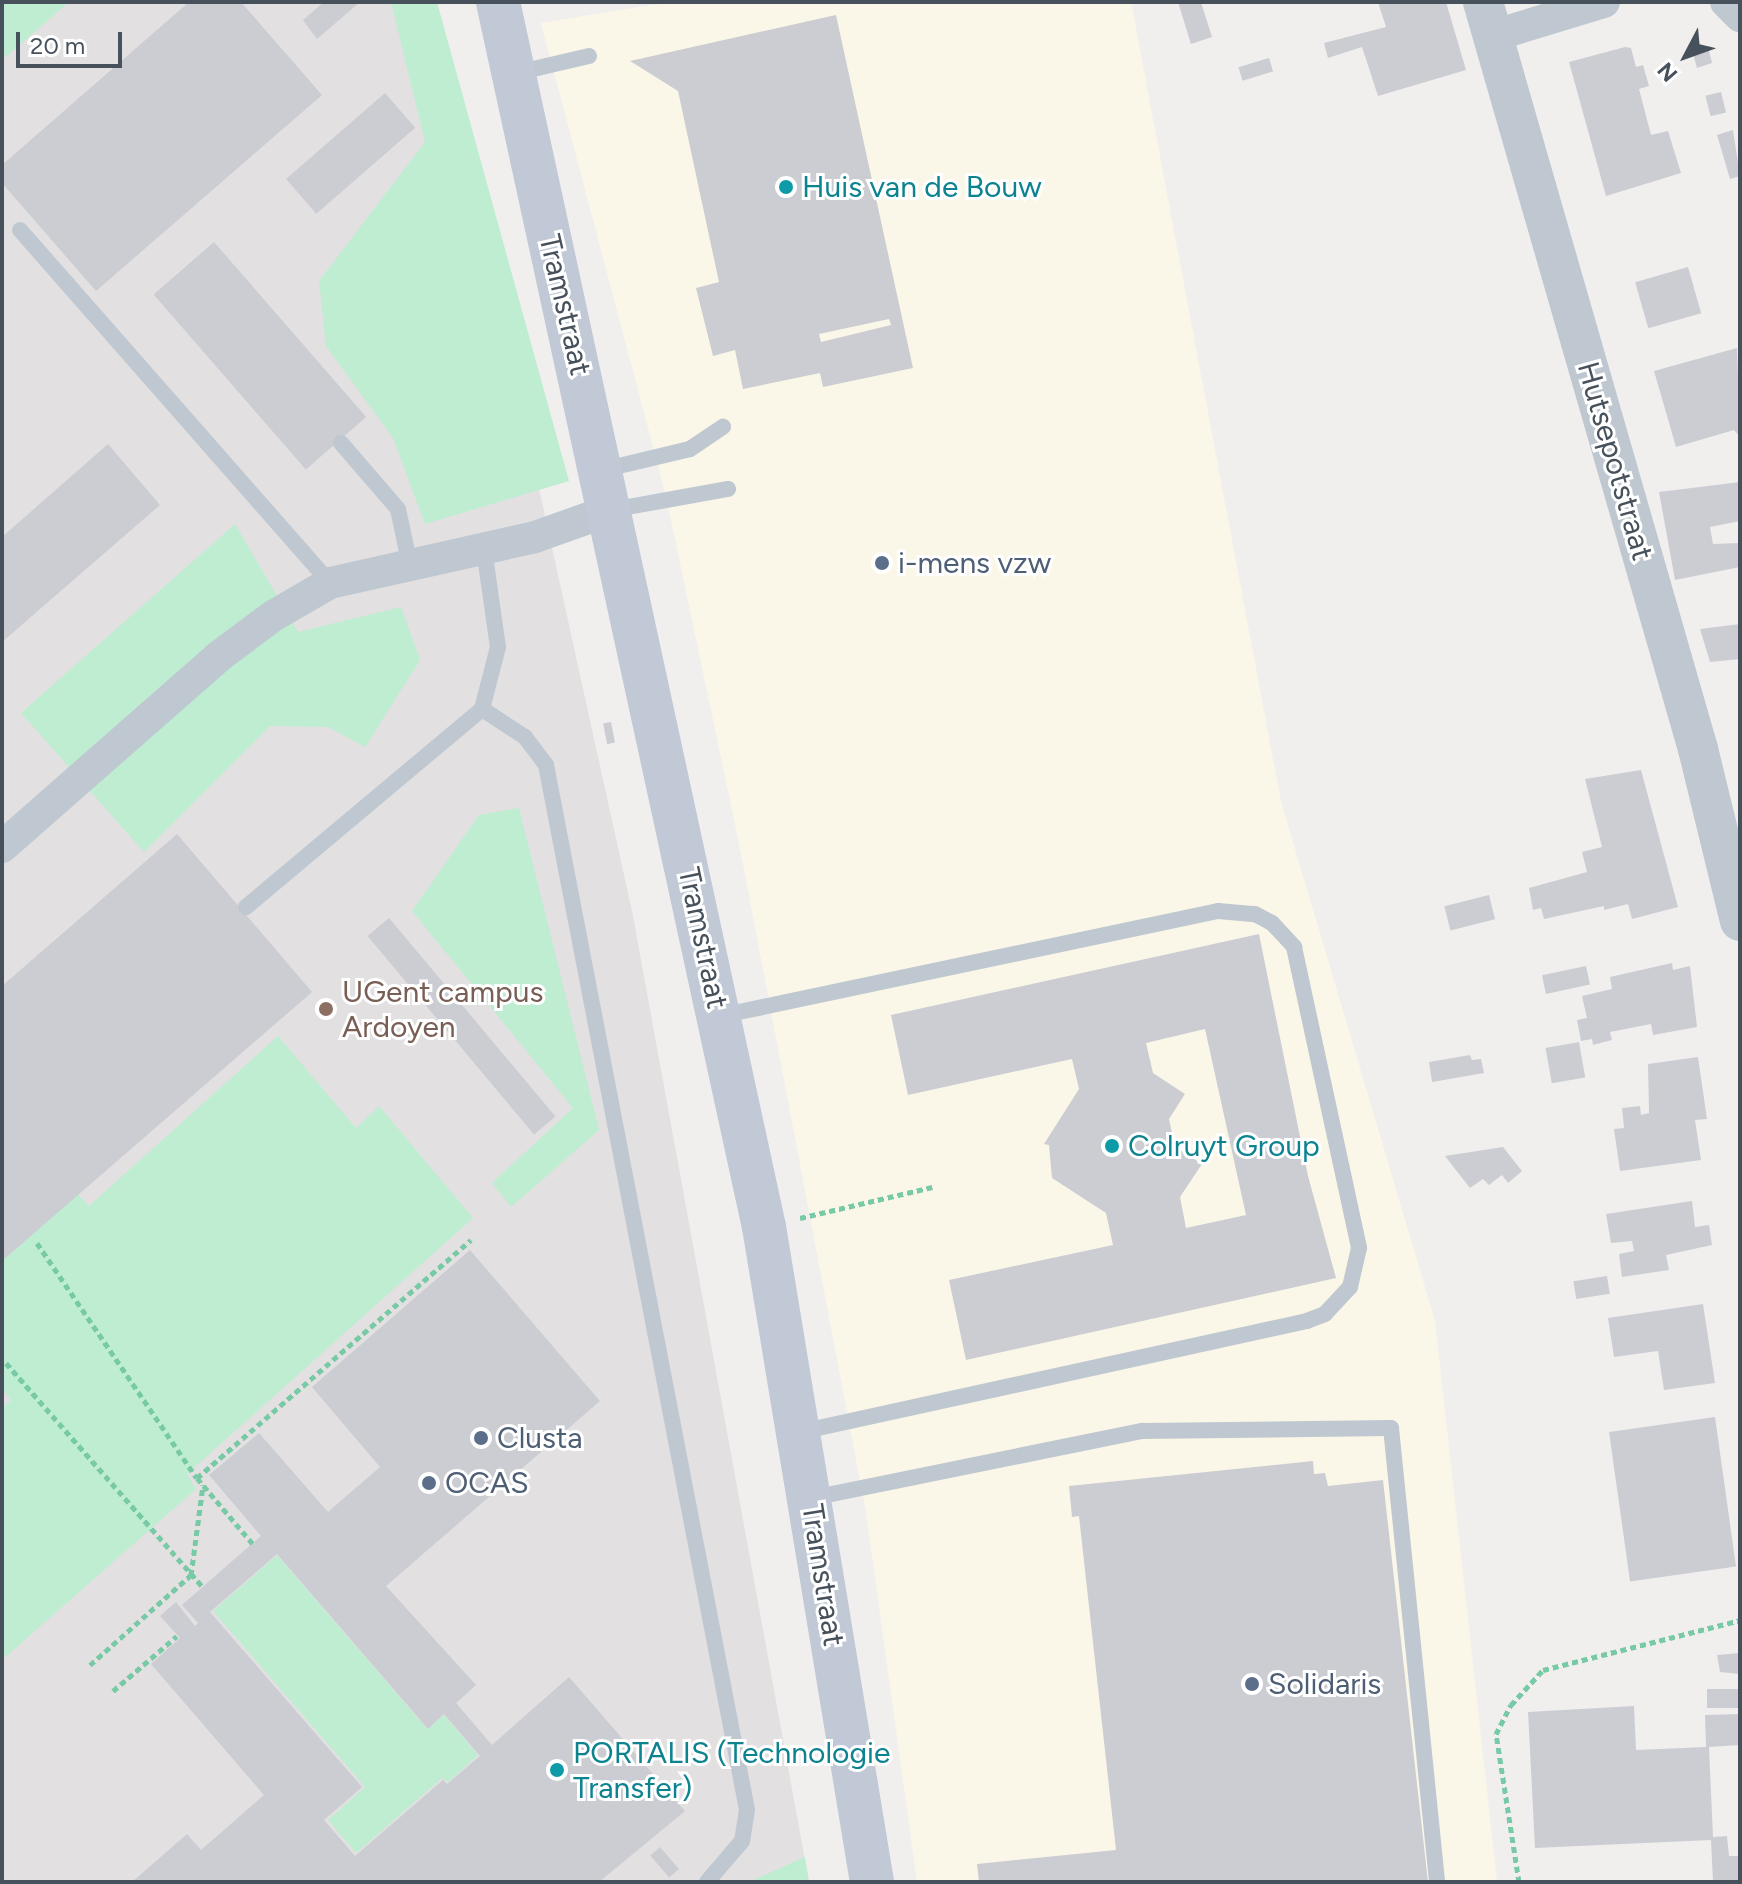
<!DOCTYPE html>
<html>
<head>
<meta charset="utf-8">
<style>
	body { margin:0 }
	#map { position:relative; width:1742px; height:1884px; overflow:hidden; background:#f1efee; font-family:Figtree,sans-serif }
	div>[style] { position:absolute }
	.commercial>* { inset:0; background:#fbf7e8 }
	.education>* { inset:0; background:#e2e0e0 }
	.green>* { inset:0; background:#beedd2 }
	.building>* { inset:0; background:#cbcdd3; transform-origin:0 0 }
	.path>* { height:5px; margin-top:-2.5px; transform-origin:0; background:repeating-linear-gradient(90deg,#77caa5 0 6px,transparent 0 10px) }
	.service>* { height:16px; margin:-8px; padding:0 8px; transform-origin:8px; border-radius:8px; background:#bfc8d0 }
	.minor>* { height:32px; margin:-16px; padding:0 16px; transform-origin:16px; border-radius:16px; background:#bfc8d0 }
	.tertiary>* { height:40px; margin:-20px; padding:0 20px; transform-origin:20px; border-radius:20px; background:#bfc8d0 }
	.secondary>* { height:44px; margin:-22px; padding:0 22px; transform-origin:22px; border-radius:22px; background:#c0c9d5 }
	.dots>* { width:22px; height:22px; translate:-50% -50%; box-sizing:border-box; border:4px solid #fff; border-radius:50% }
	span { translate:-50% -50%; white-space:nowrap; text-align:center; line-height:1.15; -webkit-text-stroke:6px #fff; paint-order:stroke }
	.culture-label { font-size:30px; color:#0d838f }
	.left { translate:0 -50%; text-align:left }
	.street-label { font-size:30px; color:#47515b }
	.service-label { font-size:30px; color:#4e5e75 }
	.education-label { font-size:30px; color:#785e54 }
	.frame { position:absolute; inset:0; border:4px solid #47515b; pointer-events:none }
	.north { position:absolute; left:1646px; top:16px; width:80px; height:80px; -webkit-text-stroke:6px #fff; paint-order:stroke; rotate:229deg; font-size:22px; font-weight:700; line-height:32px; text-align:center; color:#47515b }
	.north::after { content:''; display:block; margin:auto; width:28px; height:36px; background:#47515b; clip-path:polygon(50% 0,100% 100%,50% 72%,0 100%) }
	.scale { position:absolute; left:16px; top:32px; width:106px; height:36px; box-sizing:border-box; border:4px solid #47515b; border-top:0; padding-left:10px; font-size:24px; line-height:28px; white-space:nowrap; color:#47515b; -webkit-text-stroke:6px #fff; paint-order:stroke }
</style>
</head>
<body>
<div id="map">
	<div class="commercial">
		<i style="clip-path:polygon(670px 2px,1131px 2px,1281px 802px,1435px 1321px,1497px 1882px,917px 1882px,866px 1512px,741px 853px,666px 496px,541px 23px)"></i>
	</div>
	<div class="education">
		<i style="clip-path:polygon(22px 2px,432px 2px,633px 916px,809px 1882px,2px 1882px,2px 19px)"></i>
	</div>
	<div class="green">
		<i style="clip-path:polygon(2px 2px,69px 2px,2px 60px)"></i>
		<i style="clip-path:polygon(391px 2px,437px 2px,569px 481px,425px 524px,393px 438px,326px 346px,319px 281px,425px 142px)"></i>
		<i style="clip-path:polygon(235px 524px,298px 632px,401px 607px,420px 660px,365px 747px,328px 727px,270px 726px,144px 852px,21px 713px)"></i>
		<i style="clip-path:polygon(519px 808px,599px 1130px,511px 1207px,492px 1183px,573px 1108px,412px 911px,479px 815px)"></i>
		<i style="clip-path:polygon(278px 1036px,356px 1128px,379px 1106px,473px 1218px,187px 1474px,196px 1489px,2px 1660px,2px 1408px,11px 1400px,2px 1389px,2px 1261px,78px 1194px,89px 1206px)"></i>
		<i style="clip-path:polygon(277px 1555px,427px 1729px,444px 1715px,478px 1755px,448px 1782px,442px 1778px,356px 1853px,328px 1820px,365px 1787px,213px 1611px)"></i>
		<i style="clip-path:polygon(805px 1857px,809px 1882px,749px 1882px)"></i>
	</div>
	<div class="building">
		<i style="clip-path:polygon(189px 2px,241px 2px,322px 95px,96px 291px,2px 183px,2px 165px)"></i>
		<i style="clip-path:polygon(324px 2px,360px 2px,317px 39px,303px 20px)"></i>
		<i style="clip-path:polygon(1178px 2px,1201px 2px,1212px 37px,1191px 44px)"></i>
		<i style="clip-path:polygon(1378px 2px,1446px 2px,1466px 70px,1378px 96px,1362px 47px,1328px 58px,1324px 43px,1386px 27px)"></i>
		<i style="clip-path:polygon(evenodd,836px 15px,913px 368px,823px 387px,820px 373px,743px 389px,735px 350px,713px 356px,696px 288px,719px 282px,678px 91px,630px 61px,836px 15px,889px 319px,891px 325px,821px 342px,819px 334px,889px 319px)"></i>
		<i style="clip-path:polygon(1625px 47px,1631px 48px,1636px 67px,1643px 65px,1649px 86px,1639px 89px,1651px 135px,1668px 131px,1681px 173px,1606px 196px,1569px 62px)"></i>
		<i style="clip-path:polygon(1708px 47px,1712px 63px,1697px 68px,1692px 50px)"></i>
		<i style="left:1269px;top:58px;width:14px;height:32px;rotate:73deg"></i>
		<i style="left:1721px;top:92px;width:21px;height:16px;rotate:76deg"></i>
		<i style="left:385px;top:93px;width:46px;height:131px;rotate:49deg"></i>
		<i style="clip-path:polygon(1733px 130px,1740px 176px,1730px 179px,1717px 135px)"></i>
		<i style="left:214px;top:242px;width:232px;height:80px;rotate:49deg"></i>
		<i style="left:1688px;top:267px;width:48px;height:55px;rotate:74deg"></i>
		<i style="clip-path:polygon(1737px 348px,1740px 437px,1734px 430px,1676px 447px,1654px 371px)"></i>
		<i style="clip-path:polygon(108px 444px,160px 505px,2px 642px,2px 537px)"></i>
		<i style="clip-path:polygon(1740px 482px,1740px 521px,1710px 527px,1713px 544px,1740px 543px,1740px 567px,1675px 580px,1659px 492px)"></i>
		<i style="clip-path:polygon(1740px 624px,1740px 659px,1710px 662px,1700px 629px)"></i>
		<i style="left:611px;top:722px;width:21px;height:8px;rotate:79deg"></i>
		<i style="clip-path:polygon(1641px 770px,1678px 907px,1632px 919px,1628px 904px,1604px 910px,1604px 906px,1544px 919px,1541px 908px,1533px 910px,1529px 888px,1587px 872px,1582px 852px,1602px 847px,1585px 779px)"></i>
		<i style="clip-path:polygon(177px 834px,312px 992px,2px 1261px,2px 986px)"></i>
		<i style="left:1489px;top:895px;width:25px;height:46px;rotate:76deg"></i>
		<i style="left:389px;top:918px;width:259px;height:28px;rotate:50deg"></i>
		<i style="clip-path:polygon(evenodd,1259px 934px,1308px 1176px,1336px 1278px,966px 1360px,949px 1280px,1113px 1245px,1106px 1213px,1052px 1178px,1049px 1145px,1044px 1144px,1079px 1089px,1072px 1059px,908px 1095px,891px 1015px,1259px 934px,1205px 1029px,1246px 1215px,1186px 1228px,1180px 1197px,1202px 1164px,1175px 1147px,1169px 1119px,1185px 1094px,1153px 1073px,1146px 1043px,1205px 1029px)"></i>
		<i style="clip-path:polygon(1672px 963px,1673px 970px,1690px 966px,1697px 1027px,1653px 1035px,1651px 1024px,1610px 1032px,1612px 1040px,1593px 1045px,1592px 1039px,1581px 1041px,1577px 1020px,1587px 1018px,1582px 996px,1612px 989px,1610px 977px)"></i>
		<i style="left:1586px;top:966px;width:19px;height:45px;rotate:78deg"></i>
		<i style="left:1579px;top:1042px;width:36px;height:34px;rotate:80deg"></i>
		<i style="clip-path:polygon(1470px 1055px,1472px 1060px,1481px 1059px,1484px 1073px,1432px 1082px,1429px 1062px)"></i>
		<i style="clip-path:polygon(1698px 1057px,1707px 1119px,1695px 1120px,1701px 1160px,1620px 1171px,1614px 1129px,1624px 1128px,1622px 1108px,1640px 1106px,1641px 1115px,1649px 1113px,1648px 1064px)"></i>
		<i style="clip-path:polygon(1503px 1147px,1522px 1171px,1508px 1183px,1502px 1175px,1489px 1185px,1483px 1179px,1470px 1188px,1445px 1156px)"></i>
		<i style="clip-path:polygon(1692px 1201px,1695px 1227px,1709px 1225px,1712px 1245px,1666px 1255px,1669px 1270px,1622px 1277px,1619px 1254px,1634px 1251px,1632px 1241px,1611px 1243px,1606px 1214px)"></i>
		<i style="clip-path:polygon(evenodd,470px 1250px,600px 1401px,386px 1586px,476px 1685px,456px 1703px,492px 1745px,569px 1677px,685px 1811px,599px 1882px,132px 1882px,187px 1834px,201px 1850px,264px 1795px,151px 1664px,180px 1638px,160px 1616px,176px 1602px,195px 1626px,198px 1623px,182px 1605px,261px 1536px,209px 1475px,259px 1433px,328px 1512px,380px 1467px,312px 1387px,470px 1250px,277px 1554px,428px 1729px,444px 1714px,480px 1756px,447px 1784px,443px 1780px,355px 1856px,324px 1820px,362px 1787px,210px 1612px,277px 1554px)"></i>
		<i style="left:1607px;top:1276px;width:18px;height:34px;rotate:81deg"></i>
		<i style="clip-path:polygon(1703px 1304px,1715px 1383px,1664px 1390px,1658px 1351px,1614px 1357px,1608px 1318px)"></i>
		<i style="left:1715px;top:1417px;width:151px;height:107px;rotate:82deg"></i>
		<i style="clip-path:polygon(1313px 1461px,1314px 1474px,1325px 1473px,1328px 1486px,1383px 1480px,1428px 1882px,979px 1882px,977px 1864px,1116px 1850px,1079px 1516px,1072px 1517px,1069px 1486px)"></i>
		<i style="clip-path:polygon(1740px 1653px,1740px 1674px,1720px 1672px,1717px 1655px)"></i>
		<i style="left:1740px;top:1689px;width:19px;height:33px;rotate:90deg"></i>
		<i style="clip-path:polygon(1634px 1706px,1636px 1750px,1706px 1747px,1705px 1715px,1740px 1714px,1740px 1745px,1709px 1747px,1713px 1837px,1727px 1836px,1729px 1856px,1740px 1856px,1740px 1882px,1713px 1882px,1711px 1840px,1535px 1848px,1528px 1712px)"></i>
		<i style="left:660px;top:1847px;width:29px;height:13px;rotate:49deg"></i>
	</div>
	<div class="path">
		<i style="left:800px;top:1218px;width:136px;rotate:-13.2deg"></i>
		<i style="left:37px;top:1243px;width:284px;rotate:55.8deg"></i>
		<i style="left:197px;top:1478px;width:87px;rotate:49.7deg"></i>
		<i style="left:6px;top:1363px;width:298px;rotate:48.7deg"></i>
		<i style="left:197px;top:1478px;width:363px;rotate:-41deg"></i>
		<i style="left:90px;top:1665px;width:135px;rotate:-41.7deg"></i>
		<i style="left:191px;top:1575px;width:91px;rotate:-82.4deg"></i>
		<i style="left:113px;top:1691px;width:84px;rotate:-40.7deg"></i>
		<i style="left:1519px;top:1882px;width:150px;rotate:-98.8deg"></i>
		<i style="left:1496px;top:1734px;width:33px;rotate:-63deg"></i>
		<i style="left:1511px;top:1705px;width:47px;rotate:-47.6deg"></i>
		<i style="left:1543px;top:1670px;width:203px;rotate:-14.2deg"></i>
	</div>
	<div class="service">
		<i style="left:516px;top:73px;width:75px;rotate:-13.1deg"></i>
		<i style="left:20px;top:230px;width:470px;rotate:48.7deg"></i>
		<i style="left:341px;top:443px;width:87px;rotate:49.2deg"></i>
		<i style="left:398px;top:509px;width:58px;rotate:78.1deg"></i>
		<i style="left:602px;top:470px;width:90px;rotate:-13.4deg"></i>
		<i style="left:690px;top:449px;width:40px;rotate:-34deg"></i>
		<i style="left:611px;top:510px;width:119px;rotate:-10.2deg"></i>
		<i style="left:484px;top:549px;width:99px;rotate:81.9deg"></i>
		<i style="left:498px;top:647px;width:64px;rotate:104.5deg"></i>
		<i style="left:482px;top:709px;width:51px;rotate:33.1deg"></i>
		<i style="left:525px;top:737px;width:35px;rotate:53deg"></i>
		<i style="left:546px;top:765px;width:1064px;rotate:79.11deg"></i>
		<i style="left:747px;top:1810px;width:31px;rotate:99deg"></i>
		<i style="left:742px;top:1841px;width:54px;rotate:130.5deg"></i>
		<i style="left:246px;top:907px;width:308px;rotate:-40deg"></i>
		<i style="left:720px;top:1016px;width:509px;rotate:-11.91deg"></i>
		<i style="left:1218px;top:911px;width:37px;rotate:5deg"></i>
		<i style="left:1255px;top:914px;width:19px;rotate:28deg"></i>
		<i style="left:1272px;top:923px;width:33px;rotate:47deg"></i>
		<i style="left:1294px;top:947px;width:308px;rotate:77.8deg"></i>
		<i style="left:1359px;top:1248px;width:40px;rotate:103deg"></i>
		<i style="left:1350px;top:1287px;width:37px;rotate:133deg"></i>
		<i style="left:1325px;top:1314px;width:19px;rotate:159deg"></i>
		<i style="left:1307px;top:1321px;width:519px;rotate:167.65deg"></i>
		<i style="left:812px;top:1498px;width:337px;rotate:-11.5deg"></i>
		<i style="left:1142px;top:1431px;width:249px;rotate:-0.7deg"></i>
		<i style="left:1391px;top:1428px;width:456px;rotate:84.2deg"></i>
	</div>
	<div class="minor">
		<i style="left:1726px;top:2px;width:20px;rotate:45deg"></i>
		<i style="left:1492px;top:36px;width:117px;rotate:-16.9deg"></i>
		<i style="left:2px;top:847px;width:288px;rotate:-41.3deg"></i>
		<i style="left:218px;top:657px;width:69px;rotate:-36.7deg"></i>
		<i style="left:273px;top:616px;width:66px;rotate:-30.1deg"></i>
		<i style="left:330px;top:583px;width:210px;rotate:-12.6deg"></i>
		<i style="left:535px;top:537px;width:81px;rotate:-19.6deg"></i>
	</div>
	<div class="tertiary">
		<i style="left:1483px;top:2px;width:777px;rotate:73.94deg"></i>
		<i style="left:1698px;top:749px;width:177px;rotate:76.3deg"></i>
	</div>
	<div class="secondary">
		<i style="left:498px;top:2px;width:1254px;rotate:77.75deg"></i>
		<i style="left:764px;top:1227px;width:664px;rotate:80.64deg"></i>
	</div>
	<div class="dots">
		<i style="left:786px;top:187px;background:#0f9aa8"></i>
		<i style="left:882px;top:563px;background:#5c6f8a"></i>
		<i style="left:326px;top:1009px;background:#8d6e63"></i>
		<i style="left:1112px;top:1146px;background:#0f9aa8"></i>
		<i style="left:481px;top:1438px;background:#5c6f8a"></i>
		<i style="left:429px;top:1483px;background:#5c6f8a"></i>
		<i style="left:1252px;top:1684px;background:#5c6f8a"></i>
		<i style="left:557px;top:1770px;background:#0f9aa8"></i>
	</div>
	<div class="culture-label">
		<span class="left" style="left:802px;top:187px">Huis van de Bouw</span>
		<span class="left" style="left:1128px;top:1146px">Colruyt Group</span>
		<span class="left" style="left:573px;top:1770px">PORTALIS (Technologie<br>Transfer)</span>
	</div>
	<div class="street-label">
		<span style="left:565px;top:305px;rotate:77deg">Tramstraat</span>
		<span style="left:1615px;top:461px;rotate:74deg">Hutsepotstraat</span>
		<span style="left:703px;top:938px;rotate:78deg">Tramstraat</span>
		<span style="left:823px;top:1575px;rotate:81deg">Tramstraat</span>
	</div>
	<div class="service-label">
		<span class="left" style="left:898px;top:563px">i-mens vzw</span>
		<span class="left" style="left:497px;top:1438px">Clusta</span>
		<span class="left" style="left:445px;top:1483px">OCAS</span>
		<span class="left" style="left:1268px;top:1684px">Solidaris</span>
	</div>
	<div class="education-label">
		<span class="left" style="left:342px;top:1009px">UGent campus<br>Ardoyen</span>
	</div>
	<div class="frame"></div>
	<div class="north">N</div>
	<div class="scale">20 m</div>
</div>
</body>
</html>
